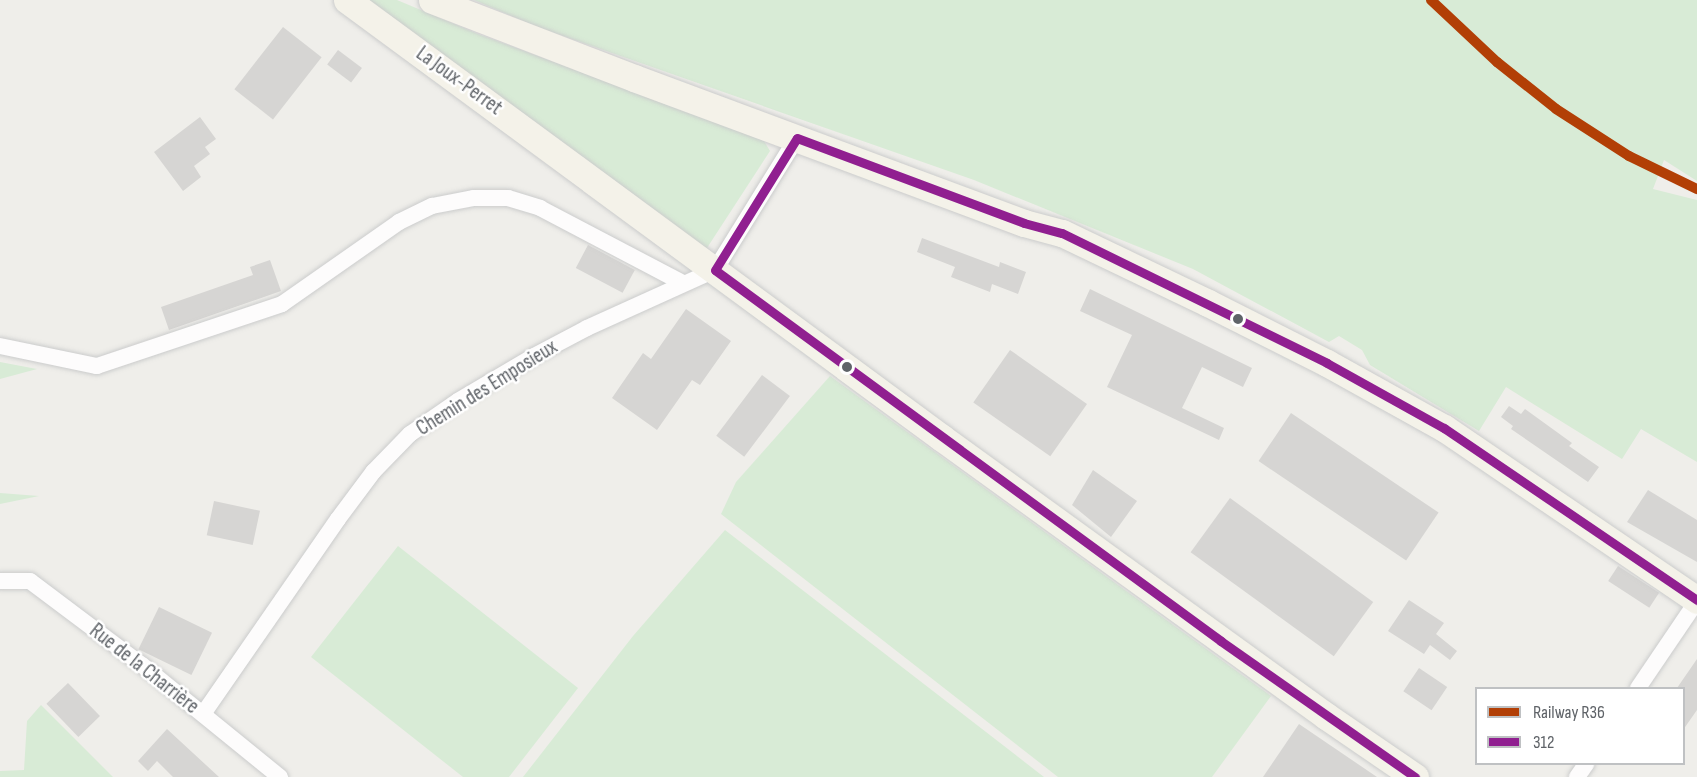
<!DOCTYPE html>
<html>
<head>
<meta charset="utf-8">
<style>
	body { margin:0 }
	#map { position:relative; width:1697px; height:777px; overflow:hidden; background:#efeeea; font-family:"Sofia Sans Condensed",sans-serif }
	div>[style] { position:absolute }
	.green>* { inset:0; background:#d8ebd6 }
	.building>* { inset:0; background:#d6d5d3; transform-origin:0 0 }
	.roads { filter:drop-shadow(0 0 2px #cbcccc) drop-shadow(0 0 2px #cbcccc) }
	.minor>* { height:16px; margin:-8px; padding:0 8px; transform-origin:8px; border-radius:8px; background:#fdfcfc }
	.primary>* { height:27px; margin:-13.5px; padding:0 13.5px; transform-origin:13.5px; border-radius:13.5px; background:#f4f2e9 }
	.bus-1>* { height:9px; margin:-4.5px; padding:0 4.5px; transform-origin:4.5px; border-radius:4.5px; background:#901f90 }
	.rail-1>* { height:10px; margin:-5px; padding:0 5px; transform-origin:5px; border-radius:5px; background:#b23f06 }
	.dots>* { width:16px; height:16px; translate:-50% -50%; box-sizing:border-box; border:3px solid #fff; border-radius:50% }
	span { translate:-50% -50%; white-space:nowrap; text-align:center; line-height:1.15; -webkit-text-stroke:5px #fff; paint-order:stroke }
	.street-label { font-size:21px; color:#5f6368 }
	.legend { position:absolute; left:1475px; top:687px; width:210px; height:78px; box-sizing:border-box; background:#fff; border:2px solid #bfc1c3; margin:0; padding:8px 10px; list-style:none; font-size:18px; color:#5f6368 }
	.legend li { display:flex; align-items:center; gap:12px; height:30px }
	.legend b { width:30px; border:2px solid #bfc1c3 }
</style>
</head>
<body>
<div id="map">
	<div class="green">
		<i style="clip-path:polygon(365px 0,397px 0,478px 34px,746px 133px,764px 141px,770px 151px,705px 251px)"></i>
		<i style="clip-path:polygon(474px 0,1697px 0,1697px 181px,1664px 160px,1653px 189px,1697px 200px,1697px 462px,1641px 429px,1622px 459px,1506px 387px,1479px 431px,1370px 365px,1362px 350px,1339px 336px,1329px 342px,1193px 269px,974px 180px,535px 26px)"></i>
		<i style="clip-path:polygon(0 362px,37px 369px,0 379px)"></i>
		<i style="clip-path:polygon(830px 376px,1271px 696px,1212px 777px,1058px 777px,721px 514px,736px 482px)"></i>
		<i style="clip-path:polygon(0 493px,39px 496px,0 504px)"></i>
		<i style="clip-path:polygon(725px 530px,1044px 777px,523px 777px,633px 636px)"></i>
		<i style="clip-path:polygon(398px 546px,578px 688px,509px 777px,463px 777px,311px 657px)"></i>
		<i style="clip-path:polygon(41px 705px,113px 777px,0 777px,0 771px,24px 770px,27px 721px)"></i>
	</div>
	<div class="building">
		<i style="left:283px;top:27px;width:49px;height:79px;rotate:38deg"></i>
		<i style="left:338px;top:50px;width:30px;height:18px;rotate:37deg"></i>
		<i style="clip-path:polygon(200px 117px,216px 139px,205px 147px,210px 154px,194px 166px,201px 177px,183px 191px,154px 152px)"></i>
		<i style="clip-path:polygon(922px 238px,999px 267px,1000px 262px,1026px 272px,1018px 294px,992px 284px,990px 292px,951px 277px,955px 267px,917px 252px)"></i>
		<i style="left:588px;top:245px;width:53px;height:26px;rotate:28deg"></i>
		<i style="clip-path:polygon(270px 260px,281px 291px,169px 330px,161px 307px,253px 275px,250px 267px)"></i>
		<i style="clip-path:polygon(1090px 289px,1252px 368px,1243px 387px,1202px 367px,1182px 408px,1224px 428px,1219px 440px,1107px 387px,1132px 335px,1080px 311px)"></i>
		<i style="clip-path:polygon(686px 309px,731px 341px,700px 385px,692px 380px,657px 430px,612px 398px,643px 353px,651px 359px)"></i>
		<i style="left:1010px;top:350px;width:94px;height:64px;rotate:35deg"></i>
		<i style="left:762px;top:375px;width:35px;height:76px;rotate:37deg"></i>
		<i style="clip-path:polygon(1509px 406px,1521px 414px,1525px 409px,1572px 443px,1569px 446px,1599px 467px,1588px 482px,1511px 429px,1513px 426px,1501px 417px)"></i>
		<i style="left:1291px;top:413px;width:178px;height:58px;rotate:34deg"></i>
		<i style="clip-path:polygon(1093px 470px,1137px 501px,1111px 537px,1072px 505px)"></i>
		<i style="clip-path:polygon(1648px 490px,1697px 520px,1697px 562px,1627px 522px)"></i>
		<i style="left:1230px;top:498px;width:177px;height:67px;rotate:36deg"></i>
		<i style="left:214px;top:501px;width:47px;height:35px;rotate:12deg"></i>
		<i style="left:1618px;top:566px;width:49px;height:18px;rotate:33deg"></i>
		<i style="clip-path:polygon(1409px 600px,1444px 623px,1436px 634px,1457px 651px,1450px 660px,1430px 645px,1424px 654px,1388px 631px)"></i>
		<i style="left:159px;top:607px;width:59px;height:47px;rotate:26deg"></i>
		<i style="clip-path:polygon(1697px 659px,1697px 710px,1683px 730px,1683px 688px,1677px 688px)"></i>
		<i style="left:1419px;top:668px;width:34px;height:28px;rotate:34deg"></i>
		<i style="left:68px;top:683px;width:46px;height:30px;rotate:46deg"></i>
		<i style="clip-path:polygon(1299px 724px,1377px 777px,1263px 777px)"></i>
		<i style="clip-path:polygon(167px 729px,219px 777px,173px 777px,157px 761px,148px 771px,138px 761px)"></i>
	</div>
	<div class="roads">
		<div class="minor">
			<i style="left:0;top:346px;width:99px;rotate:11.7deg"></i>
			<i style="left:97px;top:366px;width:195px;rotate:-18.5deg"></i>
			<i style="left:282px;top:304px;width:143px;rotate:-35deg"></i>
			<i style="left:399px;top:222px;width:37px;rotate:-26deg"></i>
			<i style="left:432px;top:206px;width:43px;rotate:-10.8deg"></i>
			<i style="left:474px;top:198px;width:34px"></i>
			<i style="left:508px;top:198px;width:34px;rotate:17deg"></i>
			<i style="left:540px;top:208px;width:161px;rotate:27.7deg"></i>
			<i style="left:0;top:581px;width:30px"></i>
			<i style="left:30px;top:581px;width:140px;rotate:36.9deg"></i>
			<i style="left:142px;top:665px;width:178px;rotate:39.1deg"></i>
			<i style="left:1638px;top:688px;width:105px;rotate:-55.9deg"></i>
			<i style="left:203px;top:714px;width:237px;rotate:-55.3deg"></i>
			<i style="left:338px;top:519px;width:59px;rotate:-53.3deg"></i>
			<i style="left:373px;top:472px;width:53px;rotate:-45.8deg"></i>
			<i style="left:410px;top:434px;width:58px;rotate:-34.5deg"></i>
			<i style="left:458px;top:401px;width:88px;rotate:-30.6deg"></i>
			<i style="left:534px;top:356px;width:60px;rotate:-27.8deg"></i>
			<i style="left:587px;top:328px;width:141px;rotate:-24.4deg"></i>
			<i style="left:715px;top:270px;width:155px;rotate:-58.2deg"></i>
			<i style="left:1577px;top:777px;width:16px;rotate:-55deg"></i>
		</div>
		<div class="primary">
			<i style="left:347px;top:0;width:739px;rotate:36.36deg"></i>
			<i style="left:942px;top:438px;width:474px;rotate:35.9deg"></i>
			<i style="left:1326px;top:716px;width:108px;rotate:34.4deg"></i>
			<i style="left:432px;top:0;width:217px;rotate:21.1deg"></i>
			<i style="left:634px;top:78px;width:416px;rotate:20.4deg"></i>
			<i style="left:1024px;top:223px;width:39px;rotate:15deg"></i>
			<i style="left:1062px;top:233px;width:162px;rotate:25.6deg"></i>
			<i style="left:1208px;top:303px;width:133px;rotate:26.8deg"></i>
			<i style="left:1327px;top:363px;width:134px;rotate:29.1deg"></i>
			<i style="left:1444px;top:428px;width:306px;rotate:34.2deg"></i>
		</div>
	</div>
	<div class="bus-1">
		<i style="left:1415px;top:777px;width:237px;rotate:-145deg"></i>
		<i style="left:1221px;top:641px;width:627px;rotate:-143.75deg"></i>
		<i style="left:715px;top:270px;width:155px;rotate:-58.2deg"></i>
		<i style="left:797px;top:138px;width:242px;rotate:20.5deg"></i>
		<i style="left:1024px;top:223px;width:39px;rotate:15deg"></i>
		<i style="left:1062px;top:233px;width:295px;rotate:26.1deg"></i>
		<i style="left:1327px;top:363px;width:134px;rotate:29.1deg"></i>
		<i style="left:1444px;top:428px;width:306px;rotate:34.2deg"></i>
	</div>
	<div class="rail-1">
		<i style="left:1431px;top:0;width:91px;rotate:43.2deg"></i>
		<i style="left:1497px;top:62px;width:75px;rotate:38.5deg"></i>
		<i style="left:1556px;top:109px;width:87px;rotate:32.8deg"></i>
		<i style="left:1629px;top:156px;width:76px;rotate:25.9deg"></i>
	</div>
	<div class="dots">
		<i style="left:1238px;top:319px;background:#5f6368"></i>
		<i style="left:847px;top:367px;background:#5f6368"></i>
	</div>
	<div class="street-label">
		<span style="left:459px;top:81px;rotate:36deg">La Joux-Perret</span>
		<span style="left:487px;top:388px;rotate:-32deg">Chemin des Emposieux</span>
		<span style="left:144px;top:669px;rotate:38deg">Rue de la Charrière</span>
	</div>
	<ul class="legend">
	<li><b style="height:8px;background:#b23f06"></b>Railway R36</li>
	<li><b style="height:8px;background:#901f90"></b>312</li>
	</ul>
</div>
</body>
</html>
